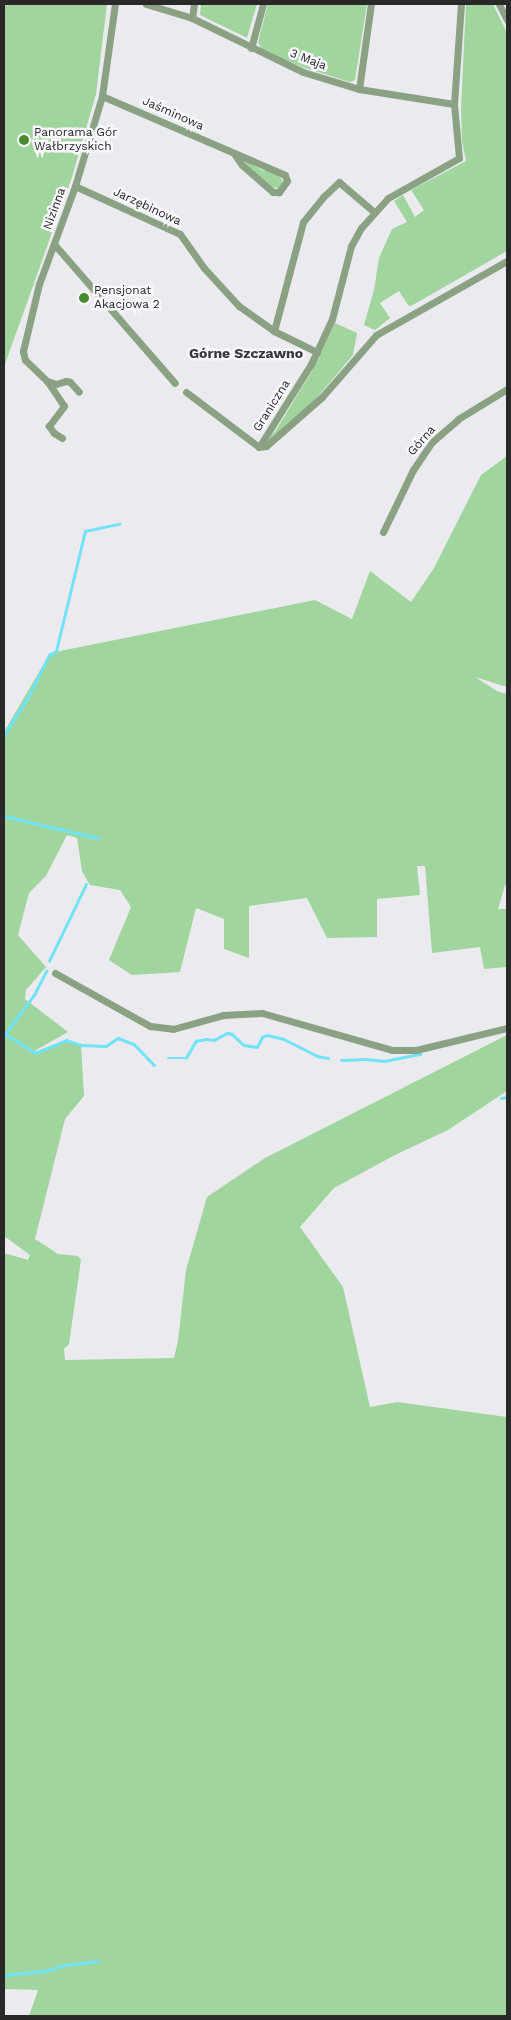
<!DOCTYPE html>
<html>
<head>
<meta charset="utf-8">
<style>
	body { margin:0 }
	#map { position:relative; width:511px; height:2020px; overflow:hidden; background:#ebebef; font-family:"Work Sans",sans-serif }
	div>[style] { position:absolute }
	.green>* { inset:0; background:#a0d59e }
	.stream>* { height:2.5px; margin:-1.25px; padding:0 1.25px; transform-origin:1.25px; border-radius:1.25px; background:#71e3f8 }
	.minor>* { height:7px; margin:-3.5px; padding:0 3.5px; transform-origin:3.5px; border-radius:3.5px; background:#8ba184 }
	.dots>* { width:14px; height:14px; translate:-50% -50%; box-sizing:border-box; border:2px solid #f8f8fd; border-radius:50% }
	span { translate:-50% -50%; white-space:nowrap; text-align:center; line-height:1.15; -webkit-text-stroke:5px #f8f8fd; paint-order:stroke }
	.street-label { font-size:12px; color:#29292a }
	.poi-label { font-size:12px; color:#29292a }
	.left { translate:0 -50%; text-align:left }
	.neighbourhood-label { font-size:14px; color:#37363a; font-weight:700 }
	.frame { position:absolute; inset:0; border:5px solid #29292a; pointer-events:none }
</style>
</head>
<body>
<div id="map">
	<div class="green">
		<i style="clip-path:polygon(4px 4px,107px 4px,96px 94px,72px 177px,4px 367px)"></i>
		<i style="clip-path:polygon(201px 4px,257px 4px,247px 38px,200px 15px)"></i>
		<i style="clip-path:polygon(268px 4px,367px 4px,355px 80px,350px 82px,305px 68px,262px 50px,258px 42px)"></i>
		<i style="clip-path:polygon(466px 4px,493px 4px,507px 33px,507px 251px,411px 306px,408px 305px,399px 291px,380px 303px,390px 318px,375px 330px,364px 325px,374px 290px,379px 258px,392px 229px,407px 222px,394px 201px,403px 195px,415px 217px,424px 210px,411px 190px,466px 161px,462px 141px,461px 108px)"></i>
		<i style="clip-path:polygon(245px 161px,264px 171px,267px 170px,280px 176px,283px 182px,280px 189px,273px 187px,245px 163px)"></i>
		<i style="clip-path:polygon(335px 323px,357px 333px,353px 355px,316px 399px,266px 442px,276px 430px,312px 371px)"></i>
		<i style="clip-path:polygon(507px 456px,507px 687px,475px 677px,497px 691px,507px 694px,507px 885px,505px 885px,498px 909px,507px 909px,507px 967px,484px 969px,480px 947px,432px 953px,425px 866px,417px 866px,420px 895px,377px 899px,377px 937px,327px 938px,307px 898px,249px 906px,249px 958px,224px 949px,224px 919px,196px 908px,180px 972px,132px 975px,109px 960px,131px 907px,120px 890px,90px 885px,82px 871px,77px 838px,67px 835px,46px 876px,29px 893px,18px 935px,46px 967px,26px 990px,25px 999px,68px 1032px,29px 1054px,66px 1040px,81px 1045px,84px 1096px,65px 1119px,35px 1239px,58px 1254px,78px 1256px,81px 1260px,69px 1344px,64px 1349px,65px 1360px,174px 1358px,178px 1341px,186px 1270px,207px 1197px,265px 1158px,507px 1035px,507px 1091px,448px 1130px,395px 1155px,334px 1188px,300px 1227px,343px 1287px,370px 1407px,397px 1402px,507px 1417px,507px 2016px,29px 2016px,38px 1990px,4px 1989px,4px 1253px,28px 1260px,30px 1255px,4px 1236px,4px 732px,49px 655px,60px 651px,315px 600px,352px 619px,370px 571px,411px 602px,434px 568px,481px 475px)"></i>
	</div>
	<div class="stream">
		<i style="left:4px;top:735px;width:45px;rotate:-57.7deg"></i>
		<i style="left:28px;top:697px;width:47px;rotate:-63.4deg"></i>
		<i style="left:49px;top:655px;width:8px;rotate:-30deg"></i>
		<i style="left:56px;top:651px;width:123px;rotate:-76.4deg"></i>
		<i style="left:85px;top:531px;width:35px;rotate:-12deg"></i>
		<i style="left:4px;top:816px;width:97px;rotate:13.2deg"></i>
		<i style="left:49px;top:961px;width:85px;rotate:-64.3deg"></i>
		<i style="left:4px;top:1033px;width:38px;rotate:32deg"></i>
		<i style="left:36px;top:1053px;width:33px;rotate:-23deg"></i>
		<i style="left:66px;top:1040px;width:16px;rotate:18deg"></i>
		<i style="left:81px;top:1045px;width:25px;rotate:2deg"></i>
		<i style="left:106px;top:1046px;width:14px;rotate:-34deg"></i>
		<i style="left:118px;top:1038px;width:17px;rotate:21deg"></i>
		<i style="left:134px;top:1044px;width:29px;rotate:46deg"></i>
		<i style="left:5px;top:1034px;width:49px;rotate:-53.4deg"></i>
		<i style="left:34px;top:995px;width:27px;rotate:-63deg"></i>
		<i style="left:168px;top:1058px;width:18px"></i>
		<i style="left:186px;top:1058px;width:20px;rotate:-60deg"></i>
		<i style="left:196px;top:1041px;width:10px;rotate:-11deg"></i>
		<i style="left:206px;top:1039px;width:8px;rotate:7deg"></i>
		<i style="left:214px;top:1040px;width:15px;rotate:-28deg"></i>
		<i style="left:227px;top:1033px;width:5px;rotate:11deg"></i>
		<i style="left:232px;top:1034px;width:16px;rotate:43deg"></i>
		<i style="left:244px;top:1045px;width:13px;rotate:9deg"></i>
		<i style="left:257px;top:1047px;width:11px;rotate:-63deg"></i>
		<i style="left:262px;top:1037px;width:5px;rotate:-22deg"></i>
		<i style="left:267px;top:1035px;width:17px;rotate:13deg"></i>
		<i style="left:284px;top:1039px;width:37px;rotate:27deg"></i>
		<i style="left:317px;top:1056px;width:11px;rotate:10deg"></i>
		<i style="left:341px;top:1060px;width:25px;rotate:-2deg"></i>
		<i style="left:366px;top:1059px;width:18px;rotate:6deg"></i>
		<i style="left:384px;top:1061px;width:37px;rotate:-11deg"></i>
		<i style="left:501px;top:1098px;width:6px;rotate:-9deg"></i>
		<i style="left:4px;top:1975px;width:41px;rotate:-5.6deg"></i>
		<i style="left:45px;top:1971px;width:21px;rotate:-17deg"></i>
		<i style="left:65px;top:1965px;width:33px;rotate:-7deg"></i>
	</div>
	<div class="minor">
		<i style="left:146px;top:4px;width:48px;rotate:16.9deg"></i>
		<i style="left:192px;top:18px;width:123px;rotate:25.9deg"></i>
		<i style="left:303px;top:72px;width:59px;rotate:16.9deg"></i>
		<i style="left:359px;top:89px;width:96px;rotate:9deg"></i>
		<i style="left:499px;top:4px;width:18px;rotate:63deg"></i>
		<i style="left:192px;top:18px;width:14px;rotate:-82deg"></i>
		<i style="left:251px;top:48px;width:46px;rotate:-74.7deg"></i>
		<i style="left:359px;top:89px;width:86px;rotate:-82deg"></i>
		<i style="left:102px;top:96px;width:199px;rotate:23.3deg"></i>
		<i style="left:285px;top:175px;width:6px;rotate:72deg"></i>
		<i style="left:287px;top:181px;width:14px;rotate:126deg"></i>
		<i style="left:279px;top:192px;width:6px;rotate:180deg"></i>
		<i style="left:273px;top:192px;width:41px;rotate:-138.9deg"></i>
		<i style="left:242px;top:165px;width:12px;rotate:-125deg"></i>
		<i style="left:75px;top:186px;width:115px;rotate:24.6deg"></i>
		<i style="left:180px;top:234px;width:42px;rotate:54.8deg"></i>
		<i style="left:204px;top:268px;width:52px;rotate:47.4deg"></i>
		<i style="left:239px;top:306px;width:43px;rotate:35.5deg"></i>
		<i style="left:274px;top:331px;width:48px;rotate:26deg"></i>
		<i style="left:54px;top:244px;width:184px;rotate:49deg"></i>
		<i style="left:274px;top:331px;width:113px;rotate:-75.1deg"></i>
		<i style="left:303px;top:222px;width:32px;rotate:-51deg"></i>
		<i style="left:323px;top:197px;width:22px;rotate:-43deg"></i>
		<i style="left:339px;top:182px;width:46px;rotate:40.6deg"></i>
		<i style="left:47px;top:381px;width:9px;rotate:18deg"></i>
		<i style="left:56px;top:384px;width:10px;rotate:-17deg"></i>
		<i style="left:66px;top:381px;width:4px;rotate:14deg"></i>
		<i style="left:70px;top:382px;width:13px;rotate:48deg"></i>
		<i style="left:186px;top:392px;width:91px;rotate:37deg"></i>
		<i style="left:259px;top:447px;width:98px;rotate:-57.9deg"></i>
		<i style="left:311px;top:364px;width:50px;rotate:-65deg"></i>
		<i style="left:332px;top:319px;width:75px;rotate:-75.4deg"></i>
		<i style="left:351px;top:246px;width:21px;rotate:-61deg"></i>
		<i style="left:361px;top:228px;width:40px;rotate:-48deg"></i>
		<i style="left:388px;top:198px;width:81px;rotate:-29.4deg"></i>
		<i style="left:459px;top:158px;width:54px;rotate:-95.3deg"></i>
		<i style="left:454px;top:104px;width:100px;rotate:-86deg"></i>
		<i style="left:62px;top:438px;width:9px;rotate:-148deg"></i>
		<i style="left:54px;top:433px;width:9px;rotate:-126deg"></i>
		<i style="left:49px;top:426px;width:25px;rotate:-53deg"></i>
		<i style="left:64px;top:406px;width:30px;rotate:-124deg"></i>
		<i style="left:47px;top:381px;width:30px;rotate:-136deg"></i>
		<i style="left:25px;top:360px;width:9px;rotate:-103deg"></i>
		<i style="left:23px;top:351px;width:69px;rotate:-76.6deg"></i>
		<i style="left:39px;top:284px;width:104px;rotate:-69.8deg"></i>
		<i style="left:75px;top:186px;width:94px;rotate:-73.3deg"></i>
		<i style="left:102px;top:96px;width:93px;rotate:-82deg"></i>
		<i style="left:259px;top:447px;width:7px;rotate:-8deg"></i>
		<i style="left:266px;top:446px;width:74px;rotate:-41.2deg"></i>
		<i style="left:322px;top:397px;width:82px;rotate:-48.9deg"></i>
		<i style="left:376px;top:335px;width:150px;rotate:-29.5deg"></i>
		<i style="left:383px;top:532px;width:69px;rotate:-64.2deg"></i>
		<i style="left:413px;top:470px;width:34px;rotate:-56deg"></i>
		<i style="left:432px;top:442px;width:35px;rotate:-41deg"></i>
		<i style="left:458px;top:419px;width:57px;rotate:-31.5deg"></i>
		<i style="left:55px;top:973px;width:109px;rotate:29.2deg"></i>
		<i style="left:150px;top:1026px;width:23px;rotate:7deg"></i>
		<i style="left:173px;top:1029px;width:52px;rotate:-15.6deg"></i>
		<i style="left:223px;top:1015px;width:39px;rotate:-3deg"></i>
		<i style="left:262px;top:1013px;width:135px;rotate:15.9deg"></i>
		<i style="left:392px;top:1050px;width:24px"></i>
		<i style="left:416px;top:1050px;width:94px;rotate:-13.6deg"></i>
	</div>
	<div class="dots">
		<i style="left:24px;top:140px;background:#488b2e"></i>
		<i style="left:84px;top:298px;background:#488b2e"></i>
	</div>
	<div class="street-label">
		<span style="left:308px;top:60px;rotate:21deg">3 Maja</span>
		<span style="left:173px;top:114px;rotate:24deg">Jaśminowa</span>
		<span style="left:147px;top:207px;rotate:25deg">Jarzębinowa</span>
		<span style="left:55px;top:209px;rotate:-70deg">Nizinna</span>
		<span style="left:272px;top:406px;rotate:-58deg">Graniczna</span>
		<span style="left:422px;top:441px;rotate:-49deg">Górna</span>
	</div>
	<div class="poi-label">
		<span class="left" style="left:34px;top:140px">Panorama Gór<br>Wałbrzyskich</span>
		<span class="left" style="left:94px;top:298px">Pensjonat<br>Akacjowa 2</span>
	</div>
	<div class="neighbourhood-label">
		<span style="left:246px;top:353px">Górne Szczawno</span>
	</div>
	<div class="frame"></div>
</div>
</body>
</html>
